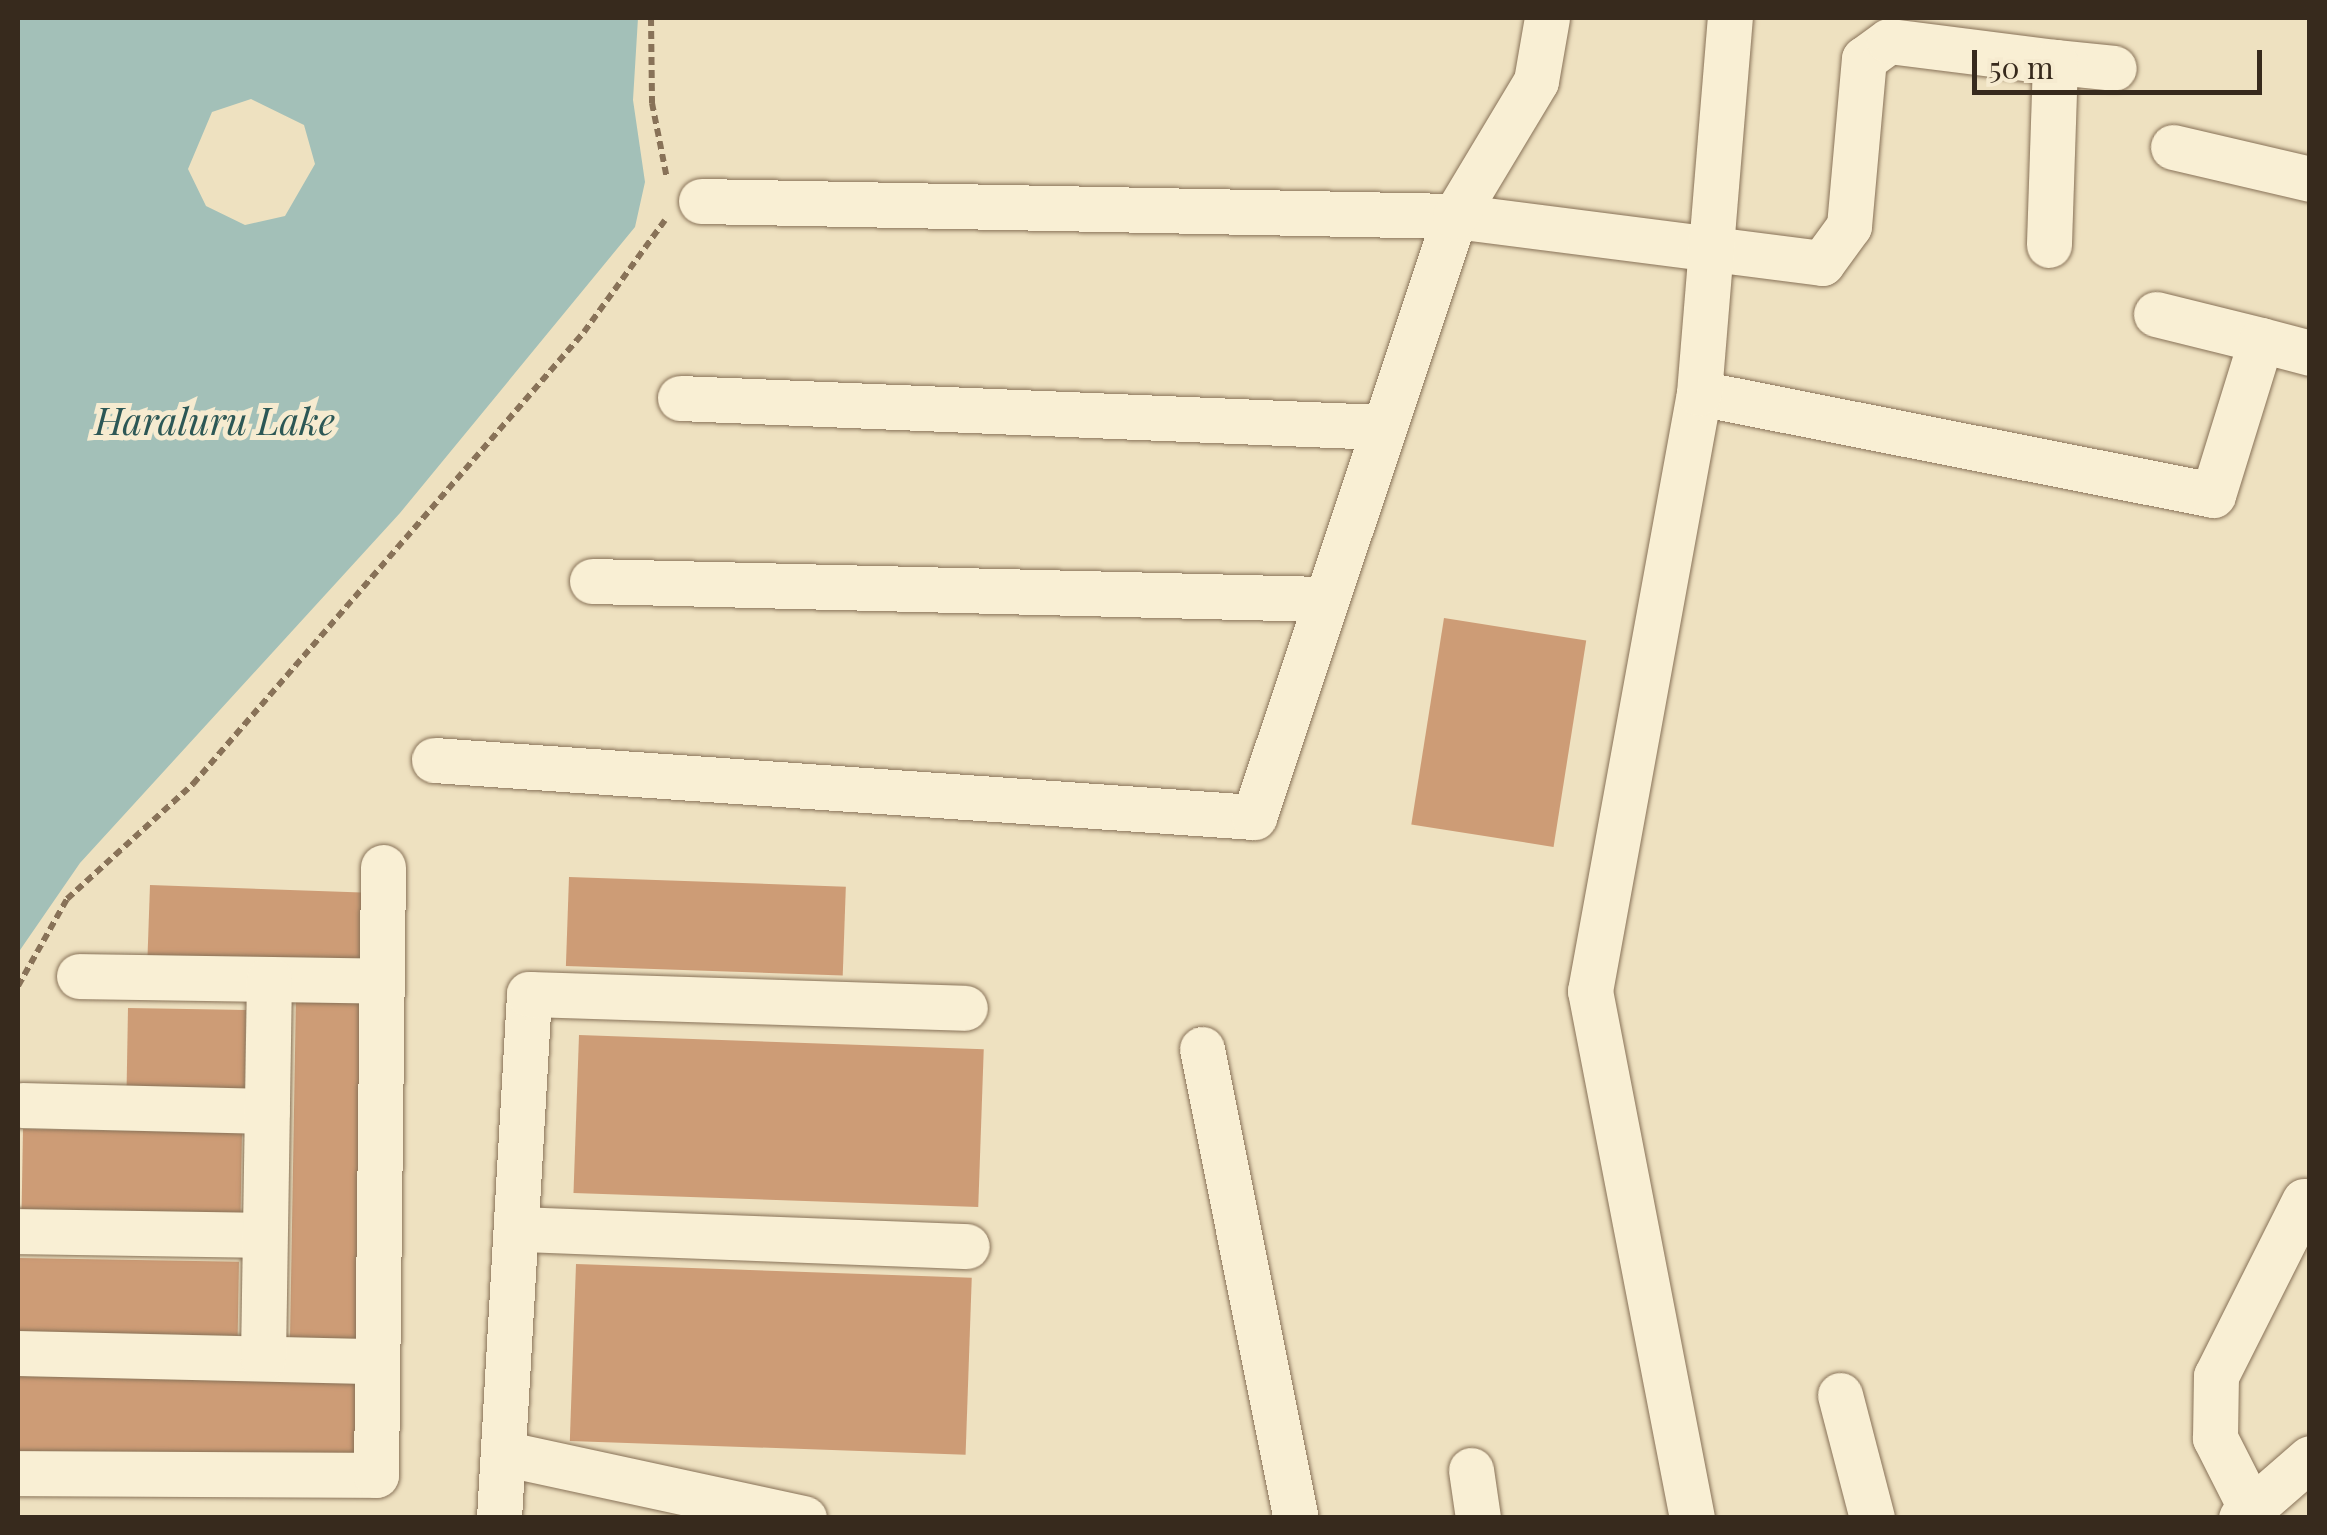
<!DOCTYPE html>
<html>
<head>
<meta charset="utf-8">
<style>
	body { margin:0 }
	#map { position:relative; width:2327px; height:1535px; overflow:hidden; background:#eee1c0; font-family:"Playfair Display",serif }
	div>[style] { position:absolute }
	.water>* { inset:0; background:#a3c0b8 }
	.building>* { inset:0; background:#cd9c76; transform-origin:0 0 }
	.path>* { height:6px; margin-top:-3px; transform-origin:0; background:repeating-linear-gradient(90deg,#887258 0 8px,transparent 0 13px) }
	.roads { filter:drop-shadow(0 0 2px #887258) drop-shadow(0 0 2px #887258) }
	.minor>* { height:45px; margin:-22.5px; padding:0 22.5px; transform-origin:22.5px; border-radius:22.5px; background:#f9efd4 }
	span { translate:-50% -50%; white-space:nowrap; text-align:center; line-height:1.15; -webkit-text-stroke:10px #f6ebd0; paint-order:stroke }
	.water-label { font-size:38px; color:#2c5755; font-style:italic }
	.frame { position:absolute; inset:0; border:20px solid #372a1d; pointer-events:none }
	.scale { position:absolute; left:1972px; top:50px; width:290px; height:45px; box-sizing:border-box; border:5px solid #372a1d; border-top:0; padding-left:12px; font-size:30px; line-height:35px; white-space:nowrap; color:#372a1d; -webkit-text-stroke:8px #f6ebd0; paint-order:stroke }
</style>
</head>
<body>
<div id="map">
	<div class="water">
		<i style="clip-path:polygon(evenodd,18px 18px,638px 18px,633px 100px,645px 182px,635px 227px,400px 513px,80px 863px,18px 953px,18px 18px,251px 99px,304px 125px,315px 164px,285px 216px,245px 225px,206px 206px,188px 169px,212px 112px,251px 99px)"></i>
	</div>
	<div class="building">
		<i style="left:1444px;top:618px;width:144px;height:209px;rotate:9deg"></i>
		<i style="left:569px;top:877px;width:277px;height:89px;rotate:2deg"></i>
		<i style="left:150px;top:885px;width:219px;height:85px;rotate:2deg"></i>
		<i style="left:296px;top:996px;width:78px;height:353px;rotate:1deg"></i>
		<i style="left:128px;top:1008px;width:118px;height:87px;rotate:1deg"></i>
		<i style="left:579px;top:1035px;width:405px;height:158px;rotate:2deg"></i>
		<i style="left:23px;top:1129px;width:219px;height:85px;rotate:1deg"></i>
		<i style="left:18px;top:1258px;width:221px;height:74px;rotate:1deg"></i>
		<i style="left:576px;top:1264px;width:396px;height:177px;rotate:2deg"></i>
		<i style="left:18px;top:1376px;width:340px;height:75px;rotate:1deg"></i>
	</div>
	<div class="path">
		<i style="left:651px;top:18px;width:85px;rotate:89.3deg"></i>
		<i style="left:652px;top:103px;width:77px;rotate:78.8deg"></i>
		<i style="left:18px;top:986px;width:100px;rotate:-60.6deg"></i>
		<i style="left:67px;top:899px;width:171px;rotate:-42.4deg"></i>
		<i style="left:193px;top:784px;width:598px;rotate:-49.14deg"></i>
		<i style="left:584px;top:332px;width:138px;rotate:-54.1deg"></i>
	</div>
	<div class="roads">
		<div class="minor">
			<i style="left:2055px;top:62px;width:59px;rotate:5.8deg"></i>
			<i style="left:2173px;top:147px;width:141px;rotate:13.1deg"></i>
			<i style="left:701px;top:201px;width:754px;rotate:1.14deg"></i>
			<i style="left:1455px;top:216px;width:370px;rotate:7.3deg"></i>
			<i style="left:1822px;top:263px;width:46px;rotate:-53.9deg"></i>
			<i style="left:1849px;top:226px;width:168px;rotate:-84.9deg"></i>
			<i style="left:1864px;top:59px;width:31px;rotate:-36deg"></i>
			<i style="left:1889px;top:41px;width:167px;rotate:7.2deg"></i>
			<i style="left:2055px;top:62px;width:183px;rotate:91.9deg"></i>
			<i style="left:2156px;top:314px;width:108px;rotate:13.9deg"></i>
			<i style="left:1699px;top:393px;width:524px;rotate:11.22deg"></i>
			<i style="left:2213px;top:495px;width:162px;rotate:-72.8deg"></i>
			<i style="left:2261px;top:340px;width:51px;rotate:14.9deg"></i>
			<i style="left:680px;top:398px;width:702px;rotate:2.37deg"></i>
			<i style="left:592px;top:581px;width:733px;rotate:1.41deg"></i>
			<i style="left:434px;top:760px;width:822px;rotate:3.98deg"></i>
			<i style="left:1254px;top:817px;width:634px;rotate:-71.51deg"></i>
			<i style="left:1455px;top:216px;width:157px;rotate:-59deg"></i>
			<i style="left:1536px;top:81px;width:64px;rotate:-80.1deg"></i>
			<i style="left:79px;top:976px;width:303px;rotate:0.9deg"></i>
			<i style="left:1202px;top:1049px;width:478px;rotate:78.7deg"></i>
			<i style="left:22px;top:1105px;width:245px;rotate:1.4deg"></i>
			<i style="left:520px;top:1229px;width:447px;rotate:2.2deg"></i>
			<i style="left:18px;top:1231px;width:246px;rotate:0.9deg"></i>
			<i style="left:18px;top:1353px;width:359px;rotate:1.3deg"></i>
			<i style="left:263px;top:1358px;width:379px;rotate:-89.1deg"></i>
			<i style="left:1840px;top:1395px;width:127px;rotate:75.4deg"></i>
			<i style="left:507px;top:1454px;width:304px;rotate:12.2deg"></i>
			<i style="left:1471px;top:1470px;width:49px;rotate:81.7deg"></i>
			<i style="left:18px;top:1473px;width:358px;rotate:0.3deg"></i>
			<i style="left:376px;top:1475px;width:608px;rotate:-89.34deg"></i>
			<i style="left:2251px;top:1509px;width:80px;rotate:-116.9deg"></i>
			<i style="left:2215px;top:1438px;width:62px;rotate:-89.1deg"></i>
			<i style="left:2216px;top:1376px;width:196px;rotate:-63.3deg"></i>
			<i style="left:499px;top:1518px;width:525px;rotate:-86.72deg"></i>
			<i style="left:529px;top:994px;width:436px;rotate:1.8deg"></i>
			<i style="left:1692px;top:1518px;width:537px;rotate:-100.95deg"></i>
			<i style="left:1590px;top:991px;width:608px;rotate:-79.67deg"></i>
			<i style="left:1699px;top:393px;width:376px;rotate:-85.3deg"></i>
			<i style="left:2241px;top:1518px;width:91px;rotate:-41deg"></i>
		</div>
	</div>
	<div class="water-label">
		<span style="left:215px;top:420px">Haraluru Lake</span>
	</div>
	<div class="frame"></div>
	<div class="scale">50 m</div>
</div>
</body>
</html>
